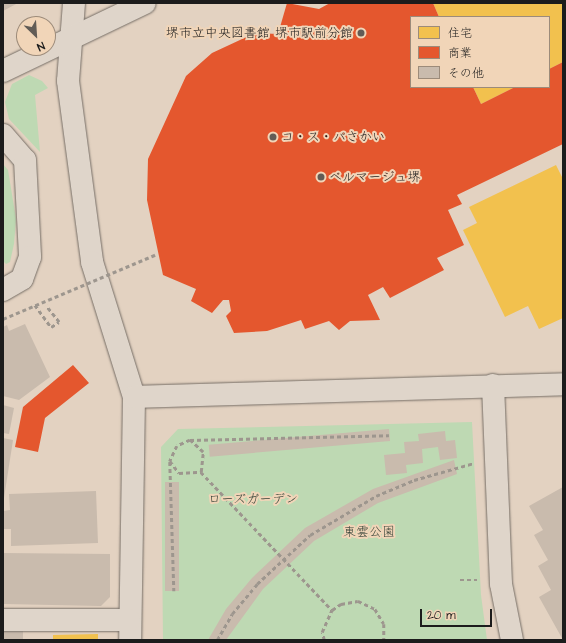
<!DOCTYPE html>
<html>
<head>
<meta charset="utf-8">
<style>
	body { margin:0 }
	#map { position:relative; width:566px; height:643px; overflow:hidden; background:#e3d2c1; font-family:"Architects Daughter","Klee One",sans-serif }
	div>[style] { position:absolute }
	.green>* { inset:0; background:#bed9b3 }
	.homes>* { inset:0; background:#f2c14e }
	.shops>* { inset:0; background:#e4572e }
	.building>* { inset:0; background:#c9bbad; transform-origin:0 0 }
	.path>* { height:2.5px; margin-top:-1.25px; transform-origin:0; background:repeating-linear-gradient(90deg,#9d968e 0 4px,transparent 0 7px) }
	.roads { filter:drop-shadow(0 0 1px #766e66) drop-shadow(0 0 1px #766e66) }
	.minor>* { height:22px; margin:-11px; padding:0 11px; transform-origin:11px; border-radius:11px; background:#dfd5ca }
	.path-bridge>* { height:2.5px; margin-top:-1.25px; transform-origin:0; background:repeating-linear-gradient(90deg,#9d968e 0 4px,transparent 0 7px) }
	.dots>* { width:11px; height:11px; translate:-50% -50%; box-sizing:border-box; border:2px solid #f1d5b8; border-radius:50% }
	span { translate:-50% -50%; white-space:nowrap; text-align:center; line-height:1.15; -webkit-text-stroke:4px #f1d5b8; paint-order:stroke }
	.poi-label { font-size:13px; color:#1c1c1c }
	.right { translate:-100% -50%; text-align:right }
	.left { translate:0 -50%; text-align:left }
	.park-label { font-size:13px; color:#364338 }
	.frame { position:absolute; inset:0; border:4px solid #1c1c1c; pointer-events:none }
	.legend { position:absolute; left:410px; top:16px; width:140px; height:72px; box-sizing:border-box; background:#f1d5b8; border:1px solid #9c8b7a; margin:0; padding:5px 7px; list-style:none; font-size:12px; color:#1c1c1c }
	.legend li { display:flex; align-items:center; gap:8px; height:20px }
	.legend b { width:20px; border:1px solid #9c8b7a }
	.north { position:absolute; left:16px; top:16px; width:40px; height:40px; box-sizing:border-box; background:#f1d5b8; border:1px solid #9c8b7a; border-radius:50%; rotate:155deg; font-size:11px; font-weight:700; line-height:16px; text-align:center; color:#1c1c1c }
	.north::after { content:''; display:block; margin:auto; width:14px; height:18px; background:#625c56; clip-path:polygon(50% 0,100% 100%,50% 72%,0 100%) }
	.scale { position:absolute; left:420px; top:609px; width:72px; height:18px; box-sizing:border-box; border:2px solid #1c1c1c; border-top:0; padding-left:5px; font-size:12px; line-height:14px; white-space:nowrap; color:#1c1c1c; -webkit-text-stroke:3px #f1d5b8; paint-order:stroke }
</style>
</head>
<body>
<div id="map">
	<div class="green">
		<i style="clip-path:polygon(29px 75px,42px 81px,48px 88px,35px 95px,40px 152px,9px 119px,5px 102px,12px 84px)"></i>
		<i style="clip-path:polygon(3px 164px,8px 170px,16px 219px,14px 244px,10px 262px,6px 264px,3px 261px)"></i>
		<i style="clip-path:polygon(472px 422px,481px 595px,487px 640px,163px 640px,161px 447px,178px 429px)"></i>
	</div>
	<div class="homes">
		<i style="clip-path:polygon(433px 3px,563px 3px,563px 62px,549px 69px,549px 17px,439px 17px)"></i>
		<i style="clip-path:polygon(473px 87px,515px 87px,481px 104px)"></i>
		<i style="clip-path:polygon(556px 165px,563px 179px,563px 318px,539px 329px,528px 306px,505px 317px,463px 230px,477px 223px,469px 207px)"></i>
		<i style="clip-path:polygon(98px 634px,98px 640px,53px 640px,53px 635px)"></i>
	</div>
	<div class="shops">
		<i style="clip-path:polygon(287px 3px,319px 9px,330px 3px,433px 3px,439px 17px,411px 17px,411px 87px,473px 87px,481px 104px,515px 87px,549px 87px,549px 69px,563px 62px,563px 144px,457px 195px,462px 204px,448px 210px,464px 245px,437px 258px,444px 270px,390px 298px,383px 287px,368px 295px,380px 320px,350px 321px,339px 330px,329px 321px,305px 329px,301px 320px,267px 331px,234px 333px,226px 316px,231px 311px,229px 300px,223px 300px,212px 313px,191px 301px,196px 289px,163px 275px,147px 200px,148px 159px,186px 76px,212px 53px,255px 33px,278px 34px)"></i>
		<i style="clip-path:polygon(73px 365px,89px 383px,45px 418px,38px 452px,15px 447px,23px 407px)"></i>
	</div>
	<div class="building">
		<i style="clip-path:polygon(3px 3px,18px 3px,3px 11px)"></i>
		<i style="clip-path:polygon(25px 324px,50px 377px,19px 400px,3px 396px,3px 327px,7px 325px,9px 331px)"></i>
		<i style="clip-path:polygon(3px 405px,14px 408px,9px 434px,3px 433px)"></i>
		<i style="left:389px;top:429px;width:12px;height:181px;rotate:85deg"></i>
		<i style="clip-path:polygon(445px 431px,446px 441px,455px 440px,457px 458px,440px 460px,438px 447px,422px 449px,423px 463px,406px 465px,407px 473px,386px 475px,384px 455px,405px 453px,404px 442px,419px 441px,418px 434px)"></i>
		<i style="clip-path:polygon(3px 438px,13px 440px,4px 498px,3px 498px)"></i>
		<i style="clip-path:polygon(454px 460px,457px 474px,378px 503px,314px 541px,263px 589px,226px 640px,208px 640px,226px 609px,252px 578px,305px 528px,373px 489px)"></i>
		<i style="left:165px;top:482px;width:14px;height:109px"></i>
		<i style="clip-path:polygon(563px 487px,563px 640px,539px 597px,551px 590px,538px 566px,548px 560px,534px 535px,543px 530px,529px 506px)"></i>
		<i style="clip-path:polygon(96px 491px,98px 543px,11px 546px,11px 529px,3px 529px,3px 511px,10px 510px,9px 494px)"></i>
		<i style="clip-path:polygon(3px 553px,110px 554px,110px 597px,101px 606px,3px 604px)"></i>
		<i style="left:3px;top:630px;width:20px;height:10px"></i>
	</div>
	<div class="path">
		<i style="left:35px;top:305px;width:27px;rotate:54deg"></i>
		<i style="left:51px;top:327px;width:9px;rotate:-32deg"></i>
		<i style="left:59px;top:322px;width:21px;rotate:-129deg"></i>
		<i style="left:190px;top:440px;width:199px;rotate:-1.4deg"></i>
		<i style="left:170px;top:462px;width:129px;rotate:88.2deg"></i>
		<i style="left:201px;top:472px;width:20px;rotate:-84deg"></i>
		<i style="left:203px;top:452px;width:18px;rotate:-137deg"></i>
		<i style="left:190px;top:440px;width:14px;rotate:155deg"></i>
		<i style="left:177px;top:446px;width:17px;rotate:115deg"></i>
		<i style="left:170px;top:461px;width:15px;rotate:53deg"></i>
		<i style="left:179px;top:473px;width:22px;rotate:-3deg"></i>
		<i style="left:201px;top:472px;width:190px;rotate:46.5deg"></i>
		<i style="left:460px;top:580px;width:17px"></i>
		<i style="left:217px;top:640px;width:30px;rotate:-60deg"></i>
		<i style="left:232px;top:614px;width:39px;rotate:-50deg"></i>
		<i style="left:257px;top:584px;width:72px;rotate:-42.8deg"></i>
		<i style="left:310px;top:535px;width:77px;rotate:-30.6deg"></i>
		<i style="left:376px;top:496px;width:41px;rotate:-22.8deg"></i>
		<i style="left:414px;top:480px;width:62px;rotate:-15.8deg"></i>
		<i style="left:324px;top:640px;width:8px;rotate:-104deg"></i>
		<i style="left:322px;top:632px;width:24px;rotate:-66deg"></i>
		<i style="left:332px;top:610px;width:11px;rotate:-34deg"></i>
		<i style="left:341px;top:604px;width:17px;rotate:-10deg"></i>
		<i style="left:358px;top:601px;width:19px;rotate:25deg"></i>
		<i style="left:375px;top:609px;width:17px;rotate:59deg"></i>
		<i style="left:384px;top:624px;width:16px;rotate:90deg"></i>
	</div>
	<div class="roads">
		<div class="minor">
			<i style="left:74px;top:3px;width:78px;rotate:94.4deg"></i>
			<i style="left:68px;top:81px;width:183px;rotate:82.4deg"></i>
			<i style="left:92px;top:262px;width:141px;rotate:72.7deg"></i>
			<i style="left:134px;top:397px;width:243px;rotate:90.9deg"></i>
			<i style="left:3px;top:71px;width:157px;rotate:-25.6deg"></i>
			<i style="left:3px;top:135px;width:33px;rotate:49deg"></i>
			<i style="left:25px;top:160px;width:97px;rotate:87deg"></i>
			<i style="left:30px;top:257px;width:23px;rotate:110deg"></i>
			<i style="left:22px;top:279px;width:22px;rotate:150deg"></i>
			<i style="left:493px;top:385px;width:199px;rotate:87.7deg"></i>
			<i style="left:501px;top:584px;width:57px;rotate:78.9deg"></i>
			<i style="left:134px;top:397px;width:429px;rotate:-1.7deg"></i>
			<i style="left:3px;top:620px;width:126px"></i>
		</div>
	</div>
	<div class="path-bridge">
		<i style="left:3px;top:319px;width:167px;rotate:-22.9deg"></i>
	</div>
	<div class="dots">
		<i style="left:361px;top:33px;background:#625c56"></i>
		<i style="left:273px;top:137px;background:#625c56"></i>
		<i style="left:321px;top:177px;background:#625c56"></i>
	</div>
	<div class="poi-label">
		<span class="right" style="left:353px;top:33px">堺市立中央図書館 堺市駅前分館</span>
		<span class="left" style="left:281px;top:137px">コ・ス・パさかい</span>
		<span class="left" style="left:329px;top:177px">ベルマージュ堺</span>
	</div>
	<div class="park-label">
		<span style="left:253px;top:499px">ローズガーデン</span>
		<span style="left:369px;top:532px">東雲公園</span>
	</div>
	<div class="frame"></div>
	<ul class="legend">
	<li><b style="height:11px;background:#f2c14e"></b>住宅</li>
	<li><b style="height:11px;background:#e4572e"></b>商業</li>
	<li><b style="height:11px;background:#c9bbad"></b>その他</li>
	</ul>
	<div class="north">N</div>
	<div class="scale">20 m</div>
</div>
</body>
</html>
